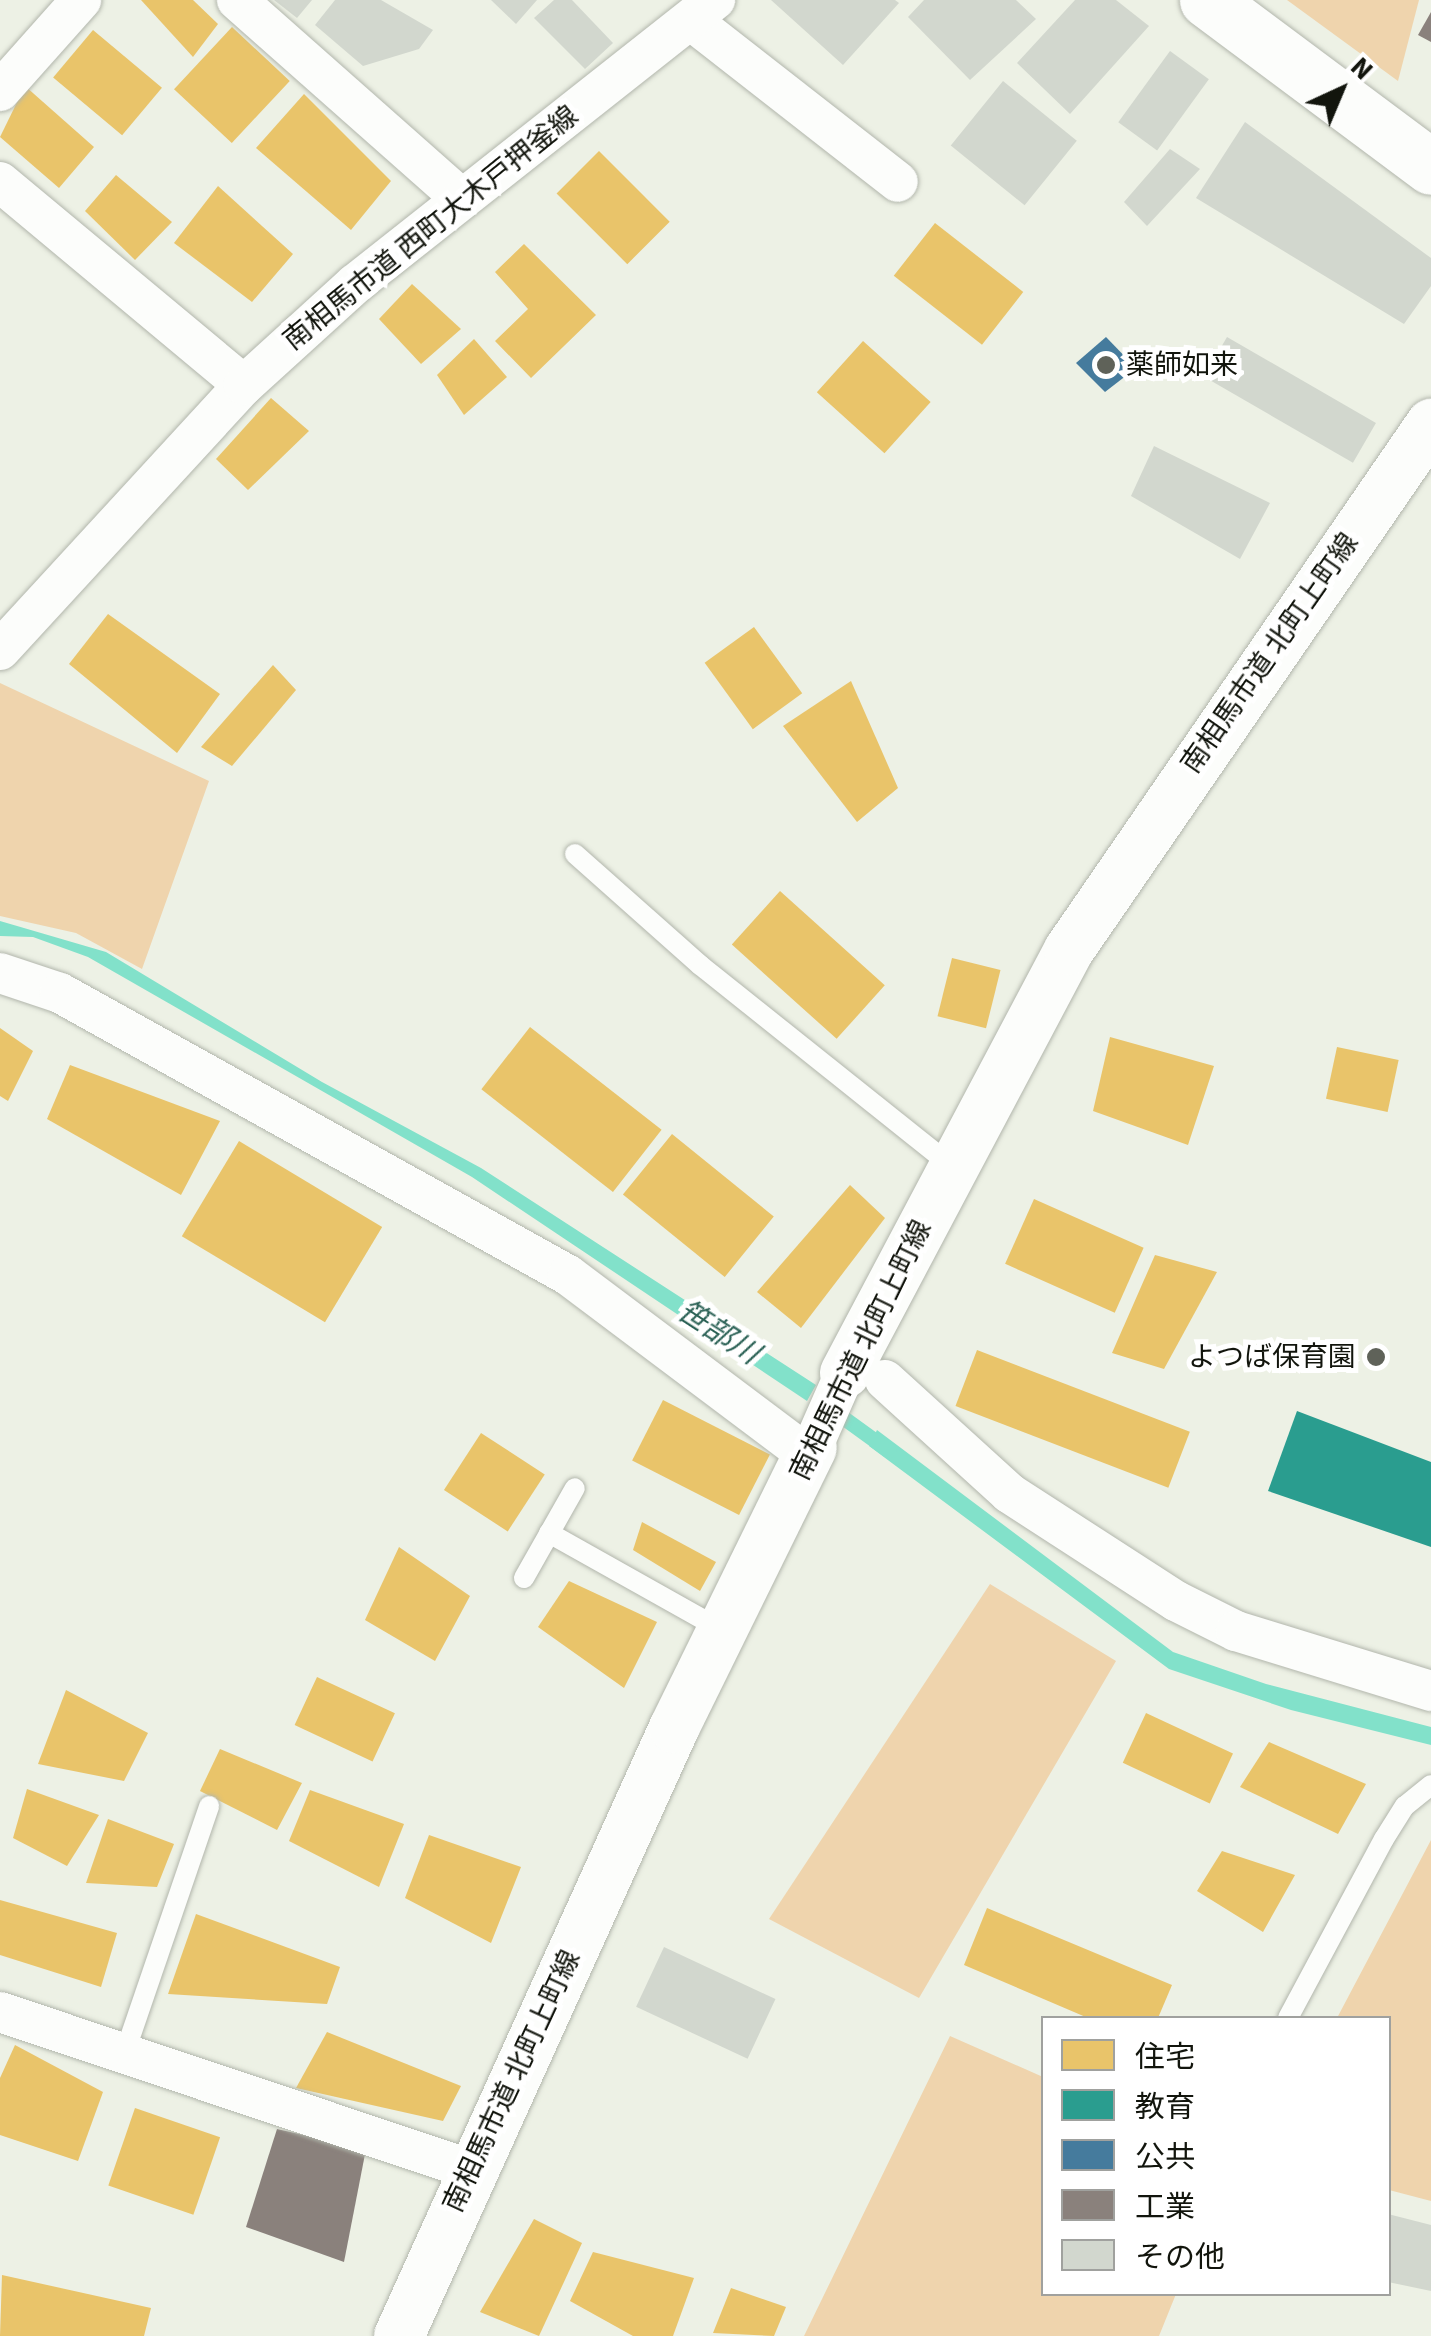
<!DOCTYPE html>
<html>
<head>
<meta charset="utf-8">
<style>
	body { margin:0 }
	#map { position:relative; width:1431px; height:2336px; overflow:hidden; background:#edf1e5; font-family:"Source Sans 3","Noto Sans JP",sans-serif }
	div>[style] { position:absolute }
	.green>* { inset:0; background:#efd4ad }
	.water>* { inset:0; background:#82e1ca }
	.homes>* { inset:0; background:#e9c46a; transform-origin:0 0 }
	.schools>* { inset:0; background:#2a9d8f }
	.public>* { inset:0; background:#457b9d }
	.industry>* { inset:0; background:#8a817c }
	.stream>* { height:15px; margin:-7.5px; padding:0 7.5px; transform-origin:7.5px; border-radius:7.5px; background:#82e1ca }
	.building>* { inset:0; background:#d2d7ce; transform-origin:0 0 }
	.roads { filter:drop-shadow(0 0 2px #b2b6ac) drop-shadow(0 0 2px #b2b6ac) }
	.service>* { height:20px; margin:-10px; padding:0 10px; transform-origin:10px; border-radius:10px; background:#fcfdfb }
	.minor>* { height:40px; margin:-20px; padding:0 20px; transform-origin:20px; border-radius:20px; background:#fcfdfb }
	.tertiary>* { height:50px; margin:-25px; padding:0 25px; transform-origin:25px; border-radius:25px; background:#fcfdfb }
	.primary>* { height:55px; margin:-27.5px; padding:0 27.5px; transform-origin:27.5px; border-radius:27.5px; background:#fcfdfb }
	.dots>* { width:28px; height:28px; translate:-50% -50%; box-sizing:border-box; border:5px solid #fff; border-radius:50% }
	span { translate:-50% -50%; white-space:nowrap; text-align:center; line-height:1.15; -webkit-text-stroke:10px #fff; paint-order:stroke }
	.street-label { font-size:28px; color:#12150d }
	.poi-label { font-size:28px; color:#12150d }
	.left { translate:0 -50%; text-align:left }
	.right { translate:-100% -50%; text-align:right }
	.water-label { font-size:30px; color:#2c6256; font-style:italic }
	.legend { position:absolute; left:1041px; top:2016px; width:350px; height:280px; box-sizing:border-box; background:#fff; border:2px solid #a0a19e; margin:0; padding:12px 18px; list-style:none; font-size:30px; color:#12150d }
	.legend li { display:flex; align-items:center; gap:20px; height:50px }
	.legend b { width:50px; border:2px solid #a0a19e }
	.north { position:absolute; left:1291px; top:40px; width:100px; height:100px; -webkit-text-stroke:8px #fff; paint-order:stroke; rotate:44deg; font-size:28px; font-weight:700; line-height:40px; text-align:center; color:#12150d }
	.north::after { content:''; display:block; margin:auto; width:35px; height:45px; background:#12150d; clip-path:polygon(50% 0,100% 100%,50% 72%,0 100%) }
</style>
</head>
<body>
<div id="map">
	<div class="green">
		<i style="clip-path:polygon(1287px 0,1419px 0,1398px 81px)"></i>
		<i style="clip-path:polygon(0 683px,209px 781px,142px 969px,76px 933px,0 916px)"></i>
		<i style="clip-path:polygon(990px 1584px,1116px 1661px,919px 1998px,769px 1919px)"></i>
		<i style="clip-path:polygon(1431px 1840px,1431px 2201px,1389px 2190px,1388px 2018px,1337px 2018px)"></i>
		<i style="clip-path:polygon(950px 2036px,1043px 2077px,1044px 2294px,1176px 2294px,1159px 2336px,804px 2336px)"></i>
	</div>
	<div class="water">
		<i style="clip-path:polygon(0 921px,106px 952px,322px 1082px,481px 1168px,816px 1385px,807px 1401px,472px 1177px,88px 957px,33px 937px,0 936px)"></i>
		<i style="clip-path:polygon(877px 1430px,1173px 1652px,1266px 1684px,1431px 1727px,1431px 1745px,1291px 1710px,1169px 1669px,869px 1446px)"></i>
	</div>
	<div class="homes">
		<i style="clip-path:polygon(141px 0,193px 0,218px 24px,193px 57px)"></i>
		<i style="left:232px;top:27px;width:79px;height:85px;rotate:43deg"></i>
		<i style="left:93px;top:30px;width:90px;height:62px;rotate:40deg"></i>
		<i style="clip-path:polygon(25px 86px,94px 147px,59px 188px,0 137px)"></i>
		<i style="clip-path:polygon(304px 94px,391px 181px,351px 230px,256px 148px)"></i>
		<i style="left:599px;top:151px;width:100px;height:60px;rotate:45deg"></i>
		<i style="clip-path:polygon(116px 175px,172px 222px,135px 260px,85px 211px)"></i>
		<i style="clip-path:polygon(218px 186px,293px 254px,252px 302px,174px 243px)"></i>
		<i style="left:935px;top:223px;width:112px;height:67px;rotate:38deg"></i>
		<i style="clip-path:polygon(524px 244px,596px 315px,531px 378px,495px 341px,528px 309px,495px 272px)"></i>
		<i style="clip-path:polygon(412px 284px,461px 329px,421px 364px,379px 319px)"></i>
		<i style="clip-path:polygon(474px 339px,507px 377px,464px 415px,437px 375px)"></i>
		<i style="left:863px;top:341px;width:91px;height:69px;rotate:42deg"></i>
		<i style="clip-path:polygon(271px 398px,309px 431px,248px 490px,216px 459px)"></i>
		<i style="clip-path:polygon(108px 614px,220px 694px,177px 753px,69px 664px)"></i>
		<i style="left:754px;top:627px;width:82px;height:61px;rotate:54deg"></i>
		<i style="clip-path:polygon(273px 665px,296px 690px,232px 766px,201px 747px)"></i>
		<i style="clip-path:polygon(851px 681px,898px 788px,857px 822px,783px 726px)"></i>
		<i style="left:780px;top:891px;width:141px;height:72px;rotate:42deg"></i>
		<i style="left:952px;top:958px;width:50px;height:60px;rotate:14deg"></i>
		<i style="left:530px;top:1027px;width:167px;height:79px;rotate:38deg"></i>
		<i style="clip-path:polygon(0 1028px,33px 1051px,8px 1101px,0 1096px)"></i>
		<i style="clip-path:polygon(1110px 1037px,1214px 1066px,1188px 1145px,1093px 1111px)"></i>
		<i style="left:1337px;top:1047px;width:63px;height:53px;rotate:12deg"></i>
		<i style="clip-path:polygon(70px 1065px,220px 1121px,181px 1195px,47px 1119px)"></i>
		<i style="left:672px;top:1134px;width:131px;height:78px;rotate:39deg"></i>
		<i style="left:239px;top:1141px;width:167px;height:111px;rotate:31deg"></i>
		<i style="clip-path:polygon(850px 1185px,885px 1218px,801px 1328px,757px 1292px)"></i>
		<i style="left:1034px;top:1199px;width:120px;height:71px;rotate:24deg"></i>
		<i style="clip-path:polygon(1155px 1255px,1217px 1272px,1164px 1369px,1112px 1353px)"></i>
		<i style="left:977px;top:1350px;width:228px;height:60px;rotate:21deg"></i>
		<i style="left:663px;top:1400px;width:120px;height:68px;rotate:27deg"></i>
		<i style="left:481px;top:1433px;width:76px;height:68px;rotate:33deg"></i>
		<i style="clip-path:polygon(642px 1522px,716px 1562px,700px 1591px,633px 1550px)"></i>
		<i style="clip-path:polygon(399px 1547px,470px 1596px,435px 1661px,365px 1620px)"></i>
		<i style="clip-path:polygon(569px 1581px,657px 1622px,624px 1688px,538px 1627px)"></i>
		<i style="left:317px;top:1677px;width:86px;height:53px;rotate:25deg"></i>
		<i style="clip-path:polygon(66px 1690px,148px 1733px,124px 1781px,38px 1764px)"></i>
		<i style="left:1146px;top:1713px;width:96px;height:55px;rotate:25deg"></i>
		<i style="clip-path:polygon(1269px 1742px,1366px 1784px,1338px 1834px,1240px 1787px)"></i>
		<i style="clip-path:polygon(220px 1749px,302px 1783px,277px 1830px,200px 1791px)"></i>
		<i style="clip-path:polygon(27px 1789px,99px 1815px,67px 1866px,13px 1838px)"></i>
		<i style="clip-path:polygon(310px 1790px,404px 1824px,379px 1887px,289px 1841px)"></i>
		<i style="clip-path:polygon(108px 1819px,174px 1844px,157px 1887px,86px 1883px)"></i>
		<i style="clip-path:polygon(429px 1835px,521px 1867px,491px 1943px,405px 1898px)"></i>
		<i style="clip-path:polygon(1222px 1851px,1295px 1875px,1263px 1932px,1197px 1891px)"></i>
		<i style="clip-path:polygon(0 1900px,117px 1933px,101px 1987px,0 1955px)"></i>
		<i style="clip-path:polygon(987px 1908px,1172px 1985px,1158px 2018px,1088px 2018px,964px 1965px)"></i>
		<i style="clip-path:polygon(196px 1914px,340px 1967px,327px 2004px,168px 1994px)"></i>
		<i style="clip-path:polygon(327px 2032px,461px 2086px,443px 2121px,296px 2088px)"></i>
		<i style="clip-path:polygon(15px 2045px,103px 2092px,78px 2161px,0 2135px,0 2078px)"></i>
		<i style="left:135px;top:2108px;width:90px;height:82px;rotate:19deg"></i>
		<i style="clip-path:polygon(534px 2219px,582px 2243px,539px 2336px,480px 2312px)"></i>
		<i style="clip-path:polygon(593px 2252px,694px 2278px,673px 2336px,633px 2336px,570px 2301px)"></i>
		<i style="clip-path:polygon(2px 2275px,151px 2308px,144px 2336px,0 2336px)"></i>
		<i style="clip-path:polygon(731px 2288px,786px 2307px,774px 2336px,713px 2333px)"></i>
	</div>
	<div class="schools">
		<i style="clip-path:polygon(1297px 1411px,1431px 1462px,1431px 1547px,1268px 1491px)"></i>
	</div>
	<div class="public">
		<i style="clip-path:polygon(1106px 337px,1136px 368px,1105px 392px,1076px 363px)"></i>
	</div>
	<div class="industry">
		<i style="clip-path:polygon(1431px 12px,1431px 42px,1418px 35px)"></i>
		<i style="clip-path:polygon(277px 2129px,366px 2149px,344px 2262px,246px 2227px)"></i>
	</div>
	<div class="stream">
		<i style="left:830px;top:1408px;width:72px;rotate:35.9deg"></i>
	</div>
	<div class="building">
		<i style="clip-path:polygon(274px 0,312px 0,297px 18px)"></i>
		<i style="clip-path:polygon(335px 0,381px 0,433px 30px,419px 49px,363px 66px,315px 25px)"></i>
		<i style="clip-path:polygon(491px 0,537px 0,516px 24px)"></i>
		<i style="clip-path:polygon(554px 0,572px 0,613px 43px,585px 69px,534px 18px)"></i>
		<i style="clip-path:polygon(771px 0,895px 0,899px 3px,843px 65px)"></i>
		<i style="clip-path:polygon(924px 0,1016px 0,1036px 19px,970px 80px,908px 17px)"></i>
		<i style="clip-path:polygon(1075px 0,1116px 0,1149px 26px,1070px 114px,1017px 63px)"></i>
		<i style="left:1170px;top:51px;width:48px;height:88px;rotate:36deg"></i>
		<i style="left:1003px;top:81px;width:95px;height:83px;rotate:39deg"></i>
		<i style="clip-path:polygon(1245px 122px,1431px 258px,1431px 286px,1404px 324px,1196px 198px)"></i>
		<i style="clip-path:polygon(1170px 149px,1200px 169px,1147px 226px,1124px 202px)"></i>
		<i style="left:1227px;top:337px;width:172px;height:46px;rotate:30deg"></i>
		<i style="clip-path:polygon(1154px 446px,1270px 503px,1240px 559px,1131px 496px)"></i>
		<i style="left:664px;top:1947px;width:123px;height:66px;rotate:25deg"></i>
		<i style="clip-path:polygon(1388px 2214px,1431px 2225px,1431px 2291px,1388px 2282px)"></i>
	</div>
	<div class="roads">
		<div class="service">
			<i style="left:575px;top:854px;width:167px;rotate:41.6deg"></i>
			<i style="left:700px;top:965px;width:324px;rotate:38.6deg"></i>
			<i style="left:549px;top:1533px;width:198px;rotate:29.3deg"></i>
			<i style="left:524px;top:1578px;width:103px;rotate:-60.5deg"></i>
			<i style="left:1288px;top:2018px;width:203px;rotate:-61.8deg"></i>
			<i style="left:1384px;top:1839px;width:39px;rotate:-58deg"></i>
			<i style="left:1405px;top:1806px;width:33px;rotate:-39deg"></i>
			<i style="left:125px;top:2052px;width:260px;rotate:-71.1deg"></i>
		</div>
		<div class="minor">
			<i style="left:237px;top:0;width:298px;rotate:41.5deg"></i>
			<i style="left:692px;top:21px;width:261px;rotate:38deg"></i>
			<i style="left:0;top:91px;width:122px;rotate:-48.3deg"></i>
			<i style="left:0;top:182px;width:317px;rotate:39.8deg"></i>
			<i style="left:0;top:650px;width:360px;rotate:-47.4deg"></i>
			<i style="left:244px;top:385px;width:150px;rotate:-42.3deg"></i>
			<i style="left:355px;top:284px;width:459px;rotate:-38.3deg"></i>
			<i style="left:0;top:973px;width:63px;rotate:18.4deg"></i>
			<i style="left:60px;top:993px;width:581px;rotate:29.04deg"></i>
			<i style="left:568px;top:1275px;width:300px;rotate:36.9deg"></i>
			<i style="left:885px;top:1380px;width:168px;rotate:42.3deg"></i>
			<i style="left:1009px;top:1493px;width:199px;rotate:32.9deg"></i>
			<i style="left:1176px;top:1601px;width:67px;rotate:26.6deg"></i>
			<i style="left:1236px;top:1631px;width:204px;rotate:17.1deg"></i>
			<i style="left:812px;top:1448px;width:82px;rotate:-66.3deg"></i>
			<i style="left:0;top:2012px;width:496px;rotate:18.5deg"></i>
		</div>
		<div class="tertiary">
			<i style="left:845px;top:1373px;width:479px;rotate:-62.1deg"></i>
			<i style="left:1069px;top:950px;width:639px;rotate:-55.46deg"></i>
			<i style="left:399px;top:2336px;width:667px;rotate:-65.66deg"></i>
			<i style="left:674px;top:1728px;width:312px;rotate:-63.8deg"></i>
		</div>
		<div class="primary">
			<i style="left:1207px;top:0;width:279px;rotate:36.7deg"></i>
		</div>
	</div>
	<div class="dots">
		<i style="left:1106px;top:365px;background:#5f6259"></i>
		<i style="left:1376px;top:1357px;background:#5f6259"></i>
	</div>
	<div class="street-label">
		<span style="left:431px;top:228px;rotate:-39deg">南相馬市道 西町大木戸押釜線</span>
		<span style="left:1270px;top:653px;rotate:-55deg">南相馬市道 北町上町線</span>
		<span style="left:861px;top:1350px;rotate:-64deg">南相馬市道 北町上町線</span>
		<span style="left:512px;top:2081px;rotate:-65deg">南相馬市道 北町上町線</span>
	</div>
	<div class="poi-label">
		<span class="left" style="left:1126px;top:365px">薬師如来</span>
		<span class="right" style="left:1356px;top:1357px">よつば保育園</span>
	</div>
	<div class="water-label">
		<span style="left:718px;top:1333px;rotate:33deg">笹部川</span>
	</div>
	<ul class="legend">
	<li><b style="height:28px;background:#e9c46a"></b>住宅</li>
	<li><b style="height:28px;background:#2a9d8f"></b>教育</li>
	<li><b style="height:28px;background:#457b9d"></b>公共</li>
	<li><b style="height:28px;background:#8a817c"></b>工業</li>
	<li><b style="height:28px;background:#d2d7ce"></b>その他</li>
	</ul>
	<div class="north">N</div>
</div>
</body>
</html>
